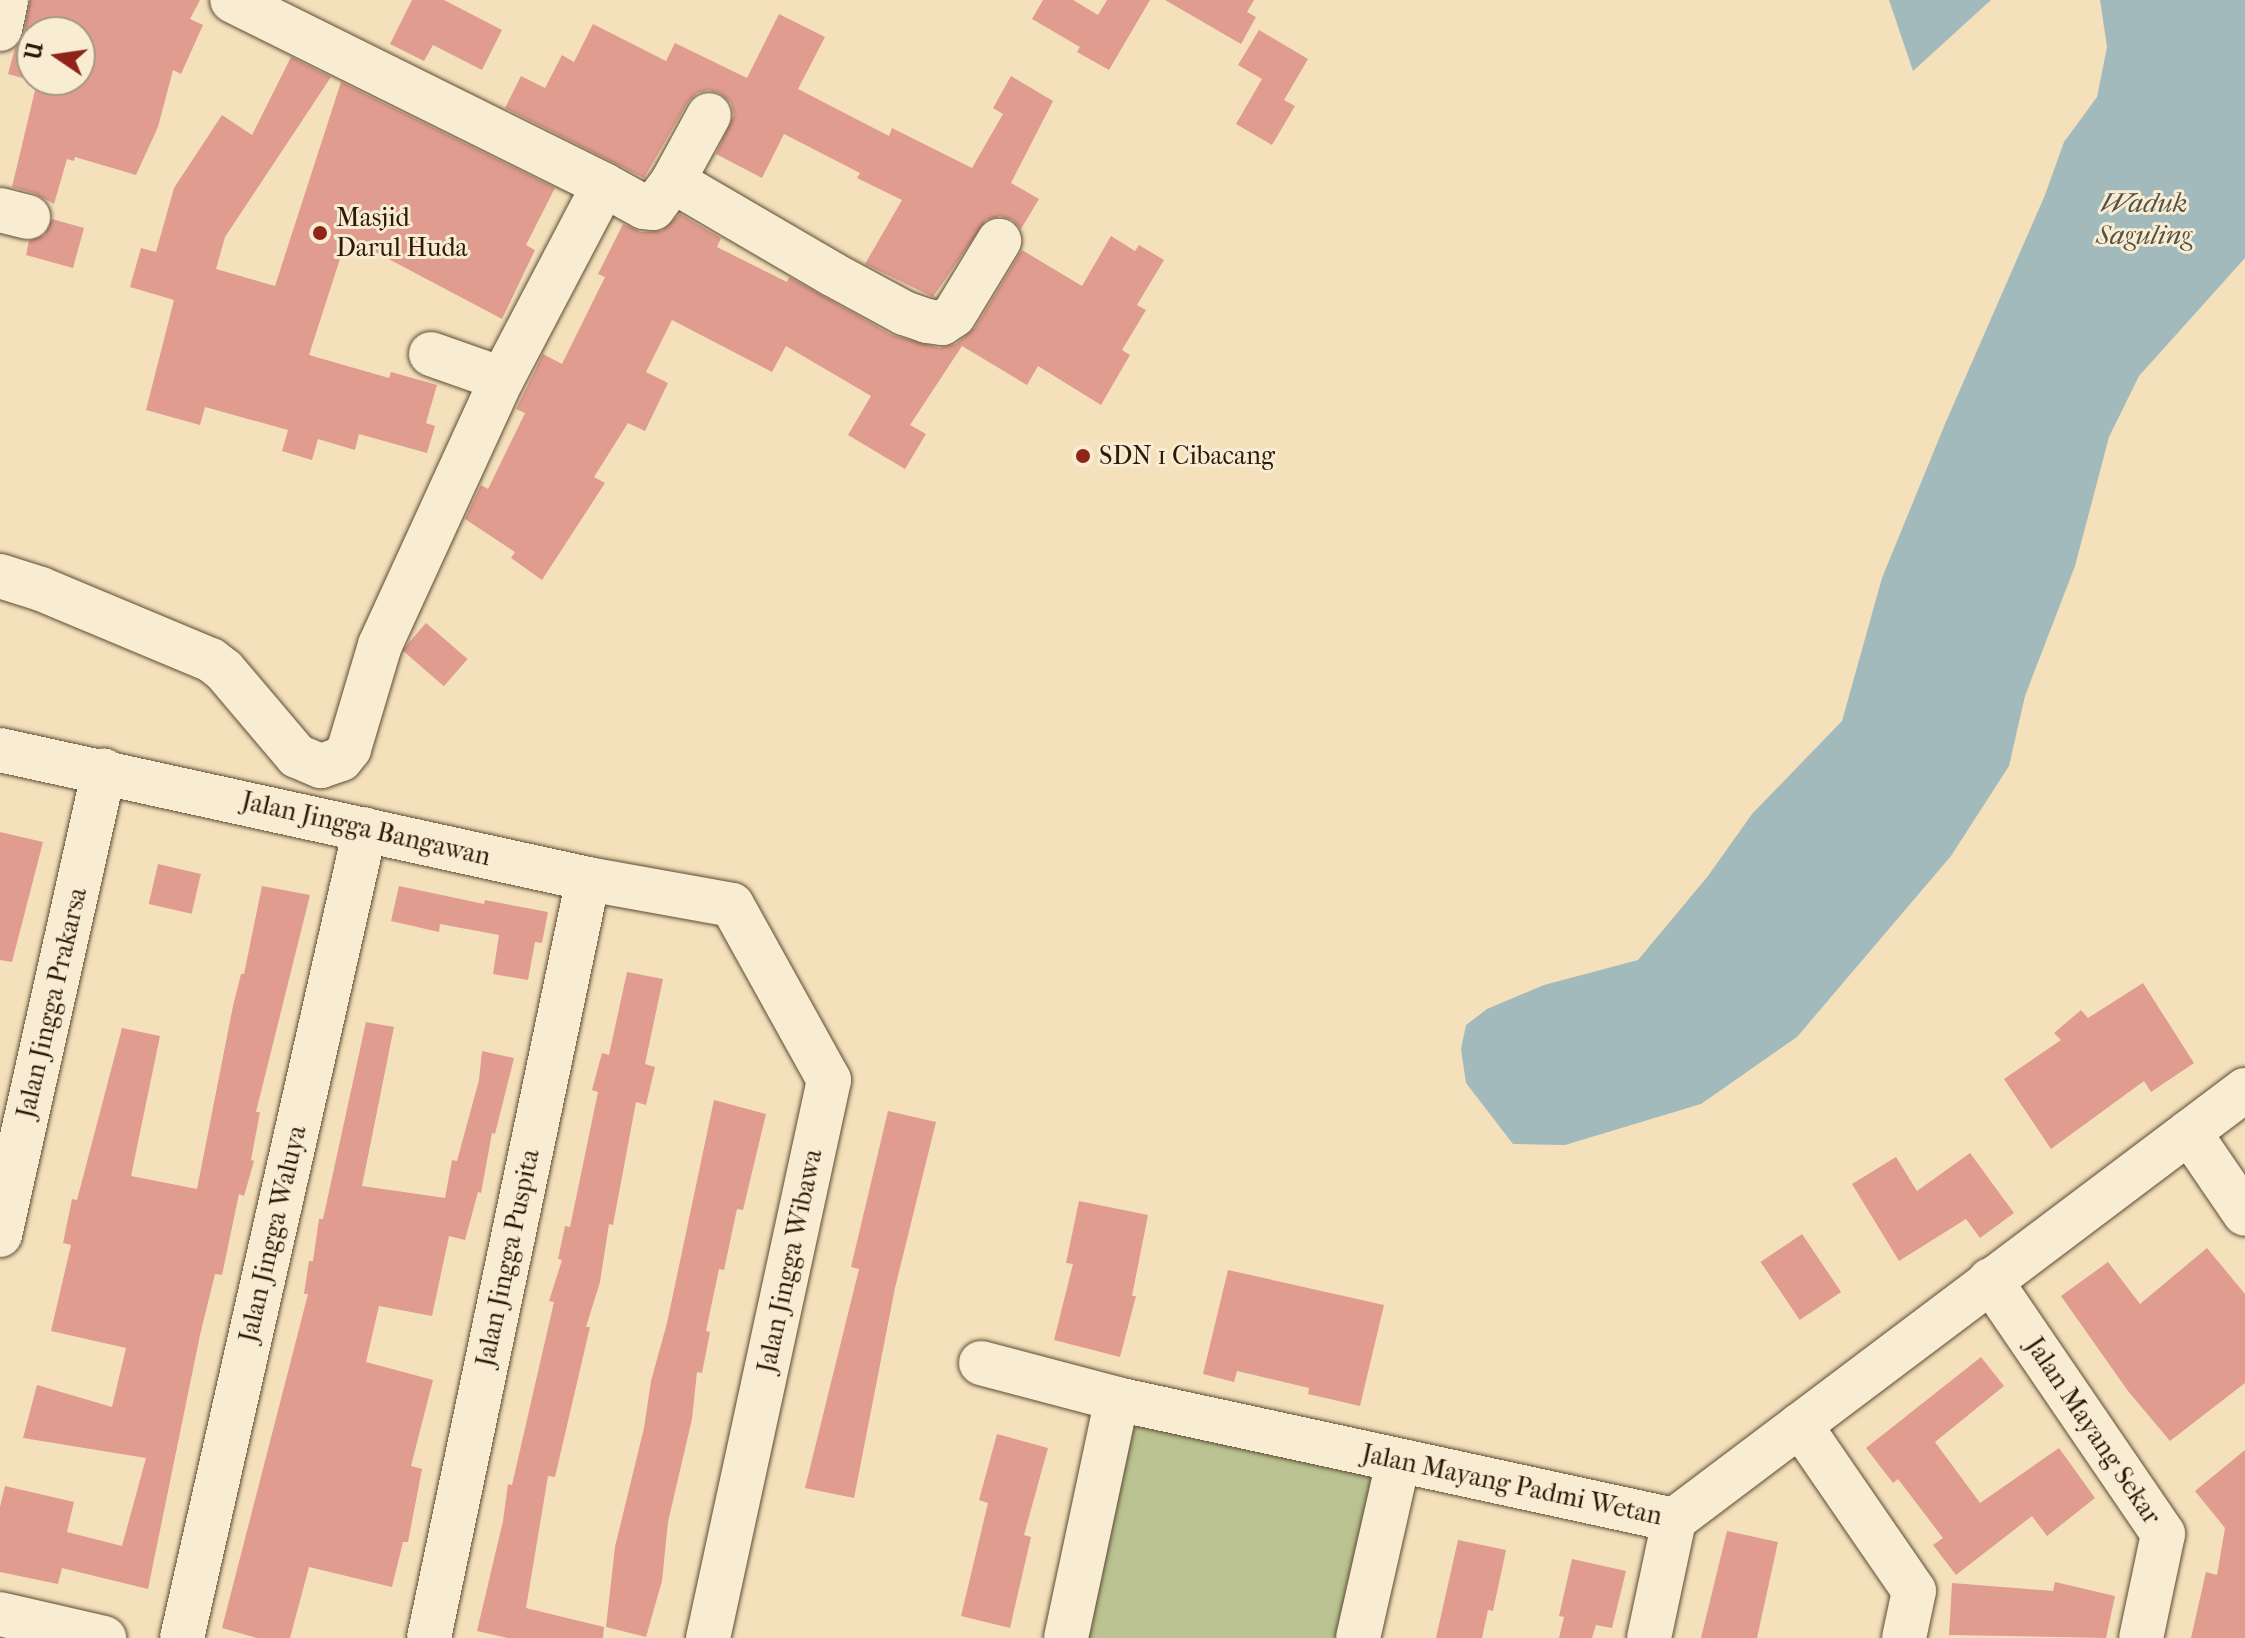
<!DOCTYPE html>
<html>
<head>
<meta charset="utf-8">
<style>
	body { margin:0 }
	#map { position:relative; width:2245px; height:1638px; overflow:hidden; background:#f4e1bb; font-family:"IM FELL French Canon",serif }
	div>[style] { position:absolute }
	.green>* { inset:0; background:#bac391 }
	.water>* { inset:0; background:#a2babc }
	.building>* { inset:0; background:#e09c8f; transform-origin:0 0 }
	.roads { filter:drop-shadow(0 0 2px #5f4b35) drop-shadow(0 0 2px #5f4b35) }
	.minor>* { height:44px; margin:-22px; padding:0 22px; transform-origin:22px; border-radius:22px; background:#f8ecd3 }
	.dots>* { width:22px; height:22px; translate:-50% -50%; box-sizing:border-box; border:4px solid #f8ecd3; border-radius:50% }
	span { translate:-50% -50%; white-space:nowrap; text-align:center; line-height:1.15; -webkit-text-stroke:6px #f8ecd3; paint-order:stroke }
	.poi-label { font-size:26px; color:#2d1908 }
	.left { translate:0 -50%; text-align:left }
	.street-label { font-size:26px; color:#2d1908 }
	.water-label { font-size:28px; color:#565147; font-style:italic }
	.north { position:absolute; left:16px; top:16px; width:80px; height:80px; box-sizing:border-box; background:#f8ecd3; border:2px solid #a79882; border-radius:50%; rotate:283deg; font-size:22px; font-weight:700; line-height:32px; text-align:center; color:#2d1908 }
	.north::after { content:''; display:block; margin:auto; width:28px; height:36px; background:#8f2418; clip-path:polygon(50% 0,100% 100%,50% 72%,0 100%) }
</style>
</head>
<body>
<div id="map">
	<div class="green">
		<i style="clip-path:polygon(1130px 1414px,1376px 1465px,1340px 1638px,1084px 1638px)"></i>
	</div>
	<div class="water">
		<i style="clip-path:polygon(1889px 0,1991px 0,1913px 71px)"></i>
		<i style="clip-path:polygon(2100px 0,2245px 0,2245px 258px,2139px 376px,2109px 437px,2075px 566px,2025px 696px,2009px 766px,1951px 856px,1797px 1037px,1701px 1104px,1565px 1145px,1513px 1144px,1466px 1083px,1461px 1049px,1466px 1025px,1487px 1009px,1544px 985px,1638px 960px,1708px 876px,1752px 814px,1842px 721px,1882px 578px,1945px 424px,2045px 195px,2064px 142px,2097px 97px,2107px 47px)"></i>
	</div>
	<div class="building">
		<i style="clip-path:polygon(evenodd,30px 0,200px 0,190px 19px,203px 25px,181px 74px,173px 70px,158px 127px,136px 175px,75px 157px,74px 161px,67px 159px,54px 204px,34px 193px,12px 187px,37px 82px,8px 74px,15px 48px,24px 34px,30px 0,32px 32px,80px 32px,80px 80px,32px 80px,32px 32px)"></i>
		<i style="clip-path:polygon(412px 0,444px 0,502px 30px,482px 70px,433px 45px,424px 61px,390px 44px)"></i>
		<i style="clip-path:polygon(1043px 0,1073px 0,1098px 15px,1107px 0,1150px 0,1109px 70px,1077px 52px,1080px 47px,1032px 19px)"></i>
		<i style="clip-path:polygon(1165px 0,1254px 0,1247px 12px,1256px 17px,1241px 44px)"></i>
		<i style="clip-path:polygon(779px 14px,825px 37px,798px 89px,889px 136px,892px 128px,972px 168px,1003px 114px,993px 108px,1011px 76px,1053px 101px,1011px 183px,1039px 199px,1021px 229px,1013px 220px,1000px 216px,986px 220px,933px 297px,865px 264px,902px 200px,857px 178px,860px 173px,784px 134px,762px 178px,716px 154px,734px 115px,731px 103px,720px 93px,708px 90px,697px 93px,688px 102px,644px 178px,505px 108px,521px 76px,545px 88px,562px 55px,574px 62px,593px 24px,666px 61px,675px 43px,747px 78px)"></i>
		<i style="clip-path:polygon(1259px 30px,1308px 59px,1284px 100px,1295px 106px,1272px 145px,1236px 124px,1262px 79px,1238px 65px)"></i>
		<i style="clip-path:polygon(291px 57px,331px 77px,225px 237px,216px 269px,275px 286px,341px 82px,555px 188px,526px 245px,535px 250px,502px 319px,347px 237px,309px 355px,389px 378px,391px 372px,437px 385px,426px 423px,435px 426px,427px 453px,359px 434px,355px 450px,318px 439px,312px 460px,282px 451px,288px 430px,205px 407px,200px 425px,146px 410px,174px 300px,130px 287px,141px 248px,156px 252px,174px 188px,222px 115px,252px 135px)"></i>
		<i style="clip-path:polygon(680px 214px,721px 238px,717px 247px,787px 282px,789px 277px,892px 335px,939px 348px,956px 344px,975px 328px,1022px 250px,1082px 286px,1111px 236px,1135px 251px,1139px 245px,1164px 260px,1137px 305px,1146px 310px,1122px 350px,1130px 355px,1101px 405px,1038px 366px,1027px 385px,962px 346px,910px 425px,926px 434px,905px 469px,848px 435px,871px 396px,786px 346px,772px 372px,672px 320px,646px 372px,668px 383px,645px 431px,628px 423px,594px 477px,605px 483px,542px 580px,511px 558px,515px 552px,465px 519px,481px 485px,488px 489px,525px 413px,516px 409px,543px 354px,562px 364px,605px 277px,598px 274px,623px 224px,641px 232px,662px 231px)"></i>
		<i style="clip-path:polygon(52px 219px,84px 228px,73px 268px,26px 255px,29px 241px,45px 235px)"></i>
		<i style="left:426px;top:623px;width:55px;height:36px;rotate:41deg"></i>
		<i style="clip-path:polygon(0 832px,43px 842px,12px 962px,0 960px)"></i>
		<i style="left:158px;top:864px;width:44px;height:41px;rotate:13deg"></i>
		<i style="clip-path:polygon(262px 886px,310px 895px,256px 1112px,260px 1112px,251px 1160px,254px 1161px,244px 1196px,239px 1194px,222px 1275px,215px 1274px,200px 1335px,148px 1589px,62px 1568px,58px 1584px,0 1572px,0 1507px,5px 1486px,74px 1502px,67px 1532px,122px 1546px,146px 1458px,23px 1438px,37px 1385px,112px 1407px,126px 1348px,51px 1331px,71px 1245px,63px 1243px,72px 1199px,77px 1200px,122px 1028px,160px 1036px,131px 1176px,197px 1189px,233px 1006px,241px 974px,244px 974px)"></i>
		<i style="clip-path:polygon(399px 886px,484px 904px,485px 900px,548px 912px,542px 943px,535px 942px,528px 980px,493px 974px,499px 935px,440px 924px,439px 932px,391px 921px)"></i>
		<i style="clip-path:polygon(627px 972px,663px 979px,645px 1064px,655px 1067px,646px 1105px,636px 1102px,613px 1225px,609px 1224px,600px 1282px,586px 1327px,590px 1327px,555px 1477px,548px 1476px,526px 1608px,604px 1627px,603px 1638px,508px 1638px,477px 1631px,503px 1521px,508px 1484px,512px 1485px,554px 1302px,549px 1301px,562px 1260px,558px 1259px,565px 1226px,570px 1227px,598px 1092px,592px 1090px,602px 1053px,609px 1055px)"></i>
		<i style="clip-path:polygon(2143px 983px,2194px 1063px,2151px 1092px,2144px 1081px,2051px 1149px,2004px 1079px,2061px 1040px,2054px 1033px,2081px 1010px,2088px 1018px)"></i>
		<i style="clip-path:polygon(366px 1022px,394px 1027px,362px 1186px,445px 1198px,452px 1160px,457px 1161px,479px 1080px,482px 1051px,514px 1058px,495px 1134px,492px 1133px,481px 1193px,478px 1192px,465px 1240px,449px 1236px,432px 1316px,379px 1306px,366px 1362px,433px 1380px,411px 1466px,422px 1469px,408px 1542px,403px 1542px,392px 1587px,309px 1567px,290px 1638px,257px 1638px,222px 1628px,308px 1294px,304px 1294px,309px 1261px,313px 1261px,319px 1219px,323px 1219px)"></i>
		<i style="clip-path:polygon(714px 1100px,766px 1114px,743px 1210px,737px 1209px,724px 1270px,719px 1269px,706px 1331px,710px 1332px,702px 1373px,697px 1372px,692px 1419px,668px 1522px,662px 1581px,646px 1637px,606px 1627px,615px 1547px,644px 1428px,651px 1381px,667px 1323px)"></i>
		<i style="clip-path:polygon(888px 1111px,936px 1122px,895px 1288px,854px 1498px,805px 1488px,859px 1269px,851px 1267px)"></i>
		<i style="clip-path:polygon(1970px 1153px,2014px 1213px,1980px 1238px,1966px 1219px,1899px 1261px,1852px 1184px,1896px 1157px,1917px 1191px)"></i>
		<i style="clip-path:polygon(1079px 1201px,1148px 1215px,1132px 1296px,1136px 1296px,1120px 1357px,1054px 1340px,1073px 1264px,1066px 1263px)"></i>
		<i style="left:1802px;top:1234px;width:70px;height:50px;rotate:56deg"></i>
		<i style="clip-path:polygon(2207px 1248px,2245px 1294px,2245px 1383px,2170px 1441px,2128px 1391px,2061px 1296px,2108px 1262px,2140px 1304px)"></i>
		<i style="clip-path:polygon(1228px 1270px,1384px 1305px,1360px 1406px,1308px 1394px,1309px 1388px,1237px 1371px,1234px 1382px,1203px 1374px)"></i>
		<i style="clip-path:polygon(1981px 1357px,2004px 1386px,1935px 1442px,1980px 1503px,2059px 1448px,2095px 1498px,2047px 1536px,2032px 1516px,1956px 1575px,1933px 1545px,1943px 1538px,1898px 1479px,1893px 1483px,1866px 1448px)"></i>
		<i style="clip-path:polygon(997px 1434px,1048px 1448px,1024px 1535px,1031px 1537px,1010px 1628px,961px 1616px,988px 1503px,979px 1500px)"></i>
		<i style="clip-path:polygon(2245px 1450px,2245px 1638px,2191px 1638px,2206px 1572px,2217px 1575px,2225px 1528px,2195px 1491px)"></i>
		<i style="clip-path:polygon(1727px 1531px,1778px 1542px,1757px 1638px,1701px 1638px)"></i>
		<i style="clip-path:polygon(1458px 1540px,1506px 1550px,1493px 1611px,1488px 1610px,1482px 1638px,1436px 1638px)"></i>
		<i style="clip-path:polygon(1572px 1559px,1626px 1571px,1612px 1628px,1596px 1625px,1592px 1638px,1559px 1638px,1564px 1617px,1559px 1616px)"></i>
		<i style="clip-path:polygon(2055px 1582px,2115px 1596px,2106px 1638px,1949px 1635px,1952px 1583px,2053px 1591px)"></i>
	</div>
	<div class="roads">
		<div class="minor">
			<i style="left:0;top:29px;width:30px;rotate:-78deg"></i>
			<i style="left:673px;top:181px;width:186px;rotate:30.3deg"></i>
			<i style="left:834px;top:275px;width:80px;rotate:28.5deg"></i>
			<i style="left:904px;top:313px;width:24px;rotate:19deg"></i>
			<i style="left:927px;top:321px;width:15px;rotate:8deg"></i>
			<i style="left:942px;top:323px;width:14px;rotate:-34deg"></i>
			<i style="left:954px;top:315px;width:87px;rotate:-58.7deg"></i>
			<i style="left:604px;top:185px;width:46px;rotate:28.8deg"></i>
			<i style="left:644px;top:207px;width:9px;rotate:6deg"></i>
			<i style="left:653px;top:208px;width:34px;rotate:-53deg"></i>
			<i style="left:673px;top:181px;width:75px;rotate:-61.4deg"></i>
			<i style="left:0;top:210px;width:29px;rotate:14deg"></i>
			<i style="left:431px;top:354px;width:75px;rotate:19.4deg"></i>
			<i style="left:0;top:576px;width:43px;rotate:17.6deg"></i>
			<i style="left:41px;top:589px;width:184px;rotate:22.7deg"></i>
			<i style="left:211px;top:660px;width:16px;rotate:38deg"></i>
			<i style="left:224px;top:670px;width:113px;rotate:49.7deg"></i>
			<i style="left:297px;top:756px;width:26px;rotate:23deg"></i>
			<i style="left:321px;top:766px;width:21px;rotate:-19deg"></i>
			<i style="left:341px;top:759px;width:13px;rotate:-51deg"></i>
			<i style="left:349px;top:749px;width:109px;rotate:-73.4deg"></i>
			<i style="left:380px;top:645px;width:293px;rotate:-65.4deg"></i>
			<i style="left:502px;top:379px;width:219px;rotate:-62.3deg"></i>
			<i style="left:604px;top:185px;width:415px;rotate:-153.6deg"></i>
			<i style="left:0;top:750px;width:602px;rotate:12.37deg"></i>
			<i style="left:588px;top:879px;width:146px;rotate:10.2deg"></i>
			<i style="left:732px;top:905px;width:200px;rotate:61deg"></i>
			<i style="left:829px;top:1080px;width:571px;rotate:102.23deg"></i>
			<i style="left:2189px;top:1132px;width:99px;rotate:55.7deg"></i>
			<i style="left:0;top:1235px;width:476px;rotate:-77.4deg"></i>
			<i style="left:1990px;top:1280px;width:307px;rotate:55.7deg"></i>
			<i style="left:2163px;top:1534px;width:106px;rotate:101.9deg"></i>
			<i style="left:981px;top:1363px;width:141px;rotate:14.8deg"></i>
			<i style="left:1117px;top:1399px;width:570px;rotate:12.26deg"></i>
			<i style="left:1674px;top:1520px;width:715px;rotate:-36.98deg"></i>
			<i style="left:1800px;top:1425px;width:201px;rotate:55.5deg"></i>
			<i style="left:1914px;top:1591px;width:48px;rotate:102deg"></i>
			<i style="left:0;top:1614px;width:107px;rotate:13deg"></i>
			<i style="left:182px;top:1638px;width:829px;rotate:-77.25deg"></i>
			<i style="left:429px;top:1638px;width:775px;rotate:-78.17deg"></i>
			<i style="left:1066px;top:1638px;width:244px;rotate:-78deg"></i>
			<i style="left:1358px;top:1638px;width:180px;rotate:-77.2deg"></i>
			<i style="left:1649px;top:1638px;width:121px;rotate:-78deg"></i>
		</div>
	</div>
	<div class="dots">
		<i style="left:320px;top:233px;background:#8f2418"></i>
		<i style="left:1083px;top:456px;background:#8f2418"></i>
	</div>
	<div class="poi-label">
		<span class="left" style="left:336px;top:233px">Masjid<br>Darul Huda</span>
		<span class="left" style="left:1099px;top:456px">SDN 1 Cibacang</span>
	</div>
	<div class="street-label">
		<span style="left:366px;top:829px;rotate:13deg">Jalan Jingga Bangawan</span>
		<span style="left:52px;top:1003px;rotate:-77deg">Jalan Jingga Prakarsa</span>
		<span style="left:273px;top:1234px;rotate:-77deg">Jalan Jingga Waluya</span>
		<span style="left:508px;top:1258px;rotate:-78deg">Jalan Jingga Puspita</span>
		<span style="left:790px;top:1261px;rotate:-78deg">Jalan Jingga Wibawa</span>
		<span style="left:2093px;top:1431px;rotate:56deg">Jalan Mayang Sekar</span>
		<span style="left:1512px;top:1485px;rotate:12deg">Jalan Mayang Padmi Wetan</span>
	</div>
	<div class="water-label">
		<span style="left:2144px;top:219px">Waduk<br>Saguling</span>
	</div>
	<div class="north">U</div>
</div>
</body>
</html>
